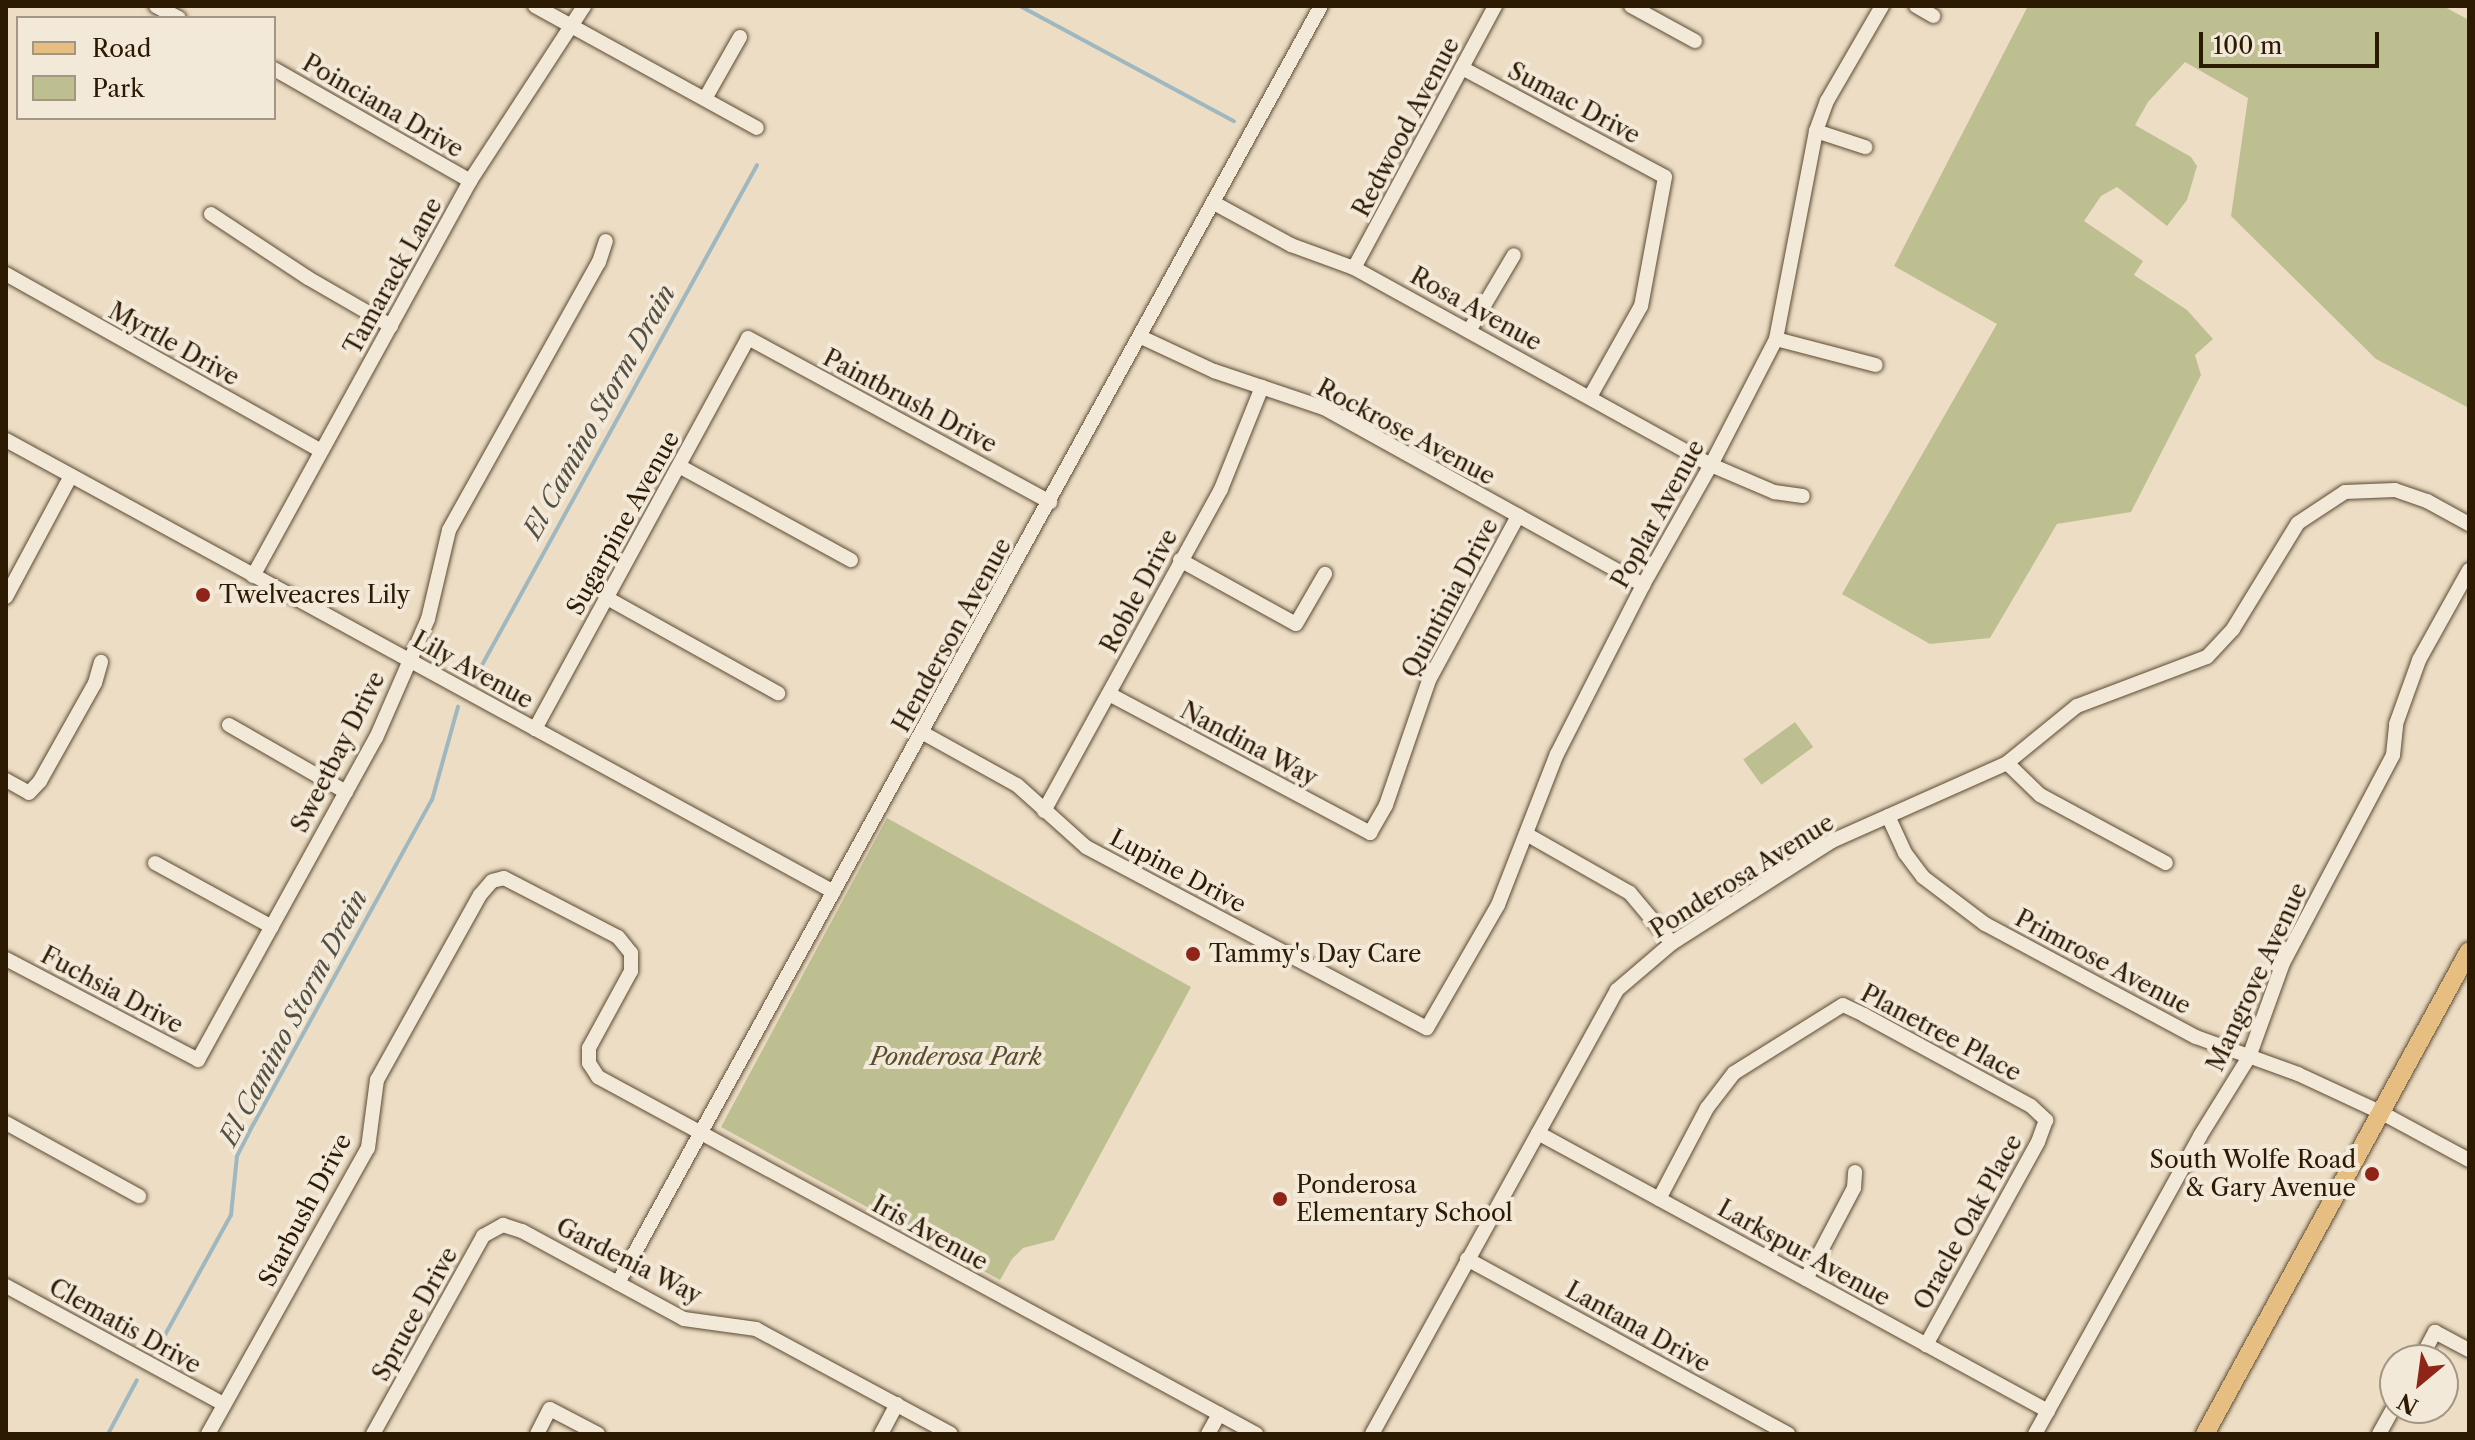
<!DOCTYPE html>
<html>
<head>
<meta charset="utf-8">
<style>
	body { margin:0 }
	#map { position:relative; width:2475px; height:1440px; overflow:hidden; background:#edddc5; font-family:"Libre Caslon Text",serif }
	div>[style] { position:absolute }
	.green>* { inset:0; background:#bebf91; transform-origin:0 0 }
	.stream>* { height:4px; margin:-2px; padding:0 2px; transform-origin:2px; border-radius:2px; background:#9fb8c0 }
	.roads { filter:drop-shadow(0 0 2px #5c4b33) drop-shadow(0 0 2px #5c4b33) }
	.minor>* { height:14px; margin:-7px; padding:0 7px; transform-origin:7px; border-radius:7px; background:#f3e9d9 }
	.major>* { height:18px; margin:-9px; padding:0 9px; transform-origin:9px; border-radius:9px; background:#e6be82 }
	.dots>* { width:22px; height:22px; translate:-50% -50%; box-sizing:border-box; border:4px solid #f3e9d9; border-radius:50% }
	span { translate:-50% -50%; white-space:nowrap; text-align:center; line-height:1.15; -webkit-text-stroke:8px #f3e9d9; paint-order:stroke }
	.street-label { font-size:24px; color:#2c1a02 }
	.poi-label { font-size:24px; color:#2c1a02 }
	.left { translate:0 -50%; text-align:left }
	.right { translate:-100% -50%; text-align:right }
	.park-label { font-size:24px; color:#584c2d; font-style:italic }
	.water-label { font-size:26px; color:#545144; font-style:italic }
	.frame { position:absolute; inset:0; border:8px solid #2c1a02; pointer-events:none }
	.legend { position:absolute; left:16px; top:16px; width:260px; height:104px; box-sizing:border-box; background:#f3e9d9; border:2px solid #a39683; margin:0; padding:10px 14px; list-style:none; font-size:24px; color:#2c1a02 }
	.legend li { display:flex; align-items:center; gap:16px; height:40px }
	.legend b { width:40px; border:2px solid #a39683 }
	.north { position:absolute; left:2379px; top:1344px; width:80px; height:80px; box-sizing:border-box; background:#f3e9d9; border:2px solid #a39683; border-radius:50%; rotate:209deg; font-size:22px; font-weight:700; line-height:32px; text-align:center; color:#2c1a02 }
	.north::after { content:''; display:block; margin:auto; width:28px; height:36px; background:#8f2418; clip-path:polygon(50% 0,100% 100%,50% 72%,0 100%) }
	.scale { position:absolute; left:2199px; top:32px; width:180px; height:36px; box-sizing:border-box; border:4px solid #2c1a02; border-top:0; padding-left:10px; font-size:24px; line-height:28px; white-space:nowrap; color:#2c1a02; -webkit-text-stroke:6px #f3e9d9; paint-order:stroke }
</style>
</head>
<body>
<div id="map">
	<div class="green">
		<i style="clip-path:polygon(2028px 6px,2443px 6px,2469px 20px,2469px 408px,2376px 359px,2231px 216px,2248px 98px,2185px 62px,2148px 102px,2135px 125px,2191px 157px,2197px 166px,2187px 200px,2167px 226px,2117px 187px,2101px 196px,2084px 221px,2143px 261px,2134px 275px,2187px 310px,2213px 339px,2195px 355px,2201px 375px,2131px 512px,2057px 524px,1990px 638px,1930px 644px,1842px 594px,1997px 324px,1894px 266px)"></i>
		<i style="left:1795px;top:722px;width:31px;height:64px;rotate:54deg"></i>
		<i style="clip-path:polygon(887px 818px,1191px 987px,1054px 1240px,1023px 1248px,1012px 1259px,1000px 1280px,721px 1127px)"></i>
	</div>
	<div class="stream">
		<i style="left:1020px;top:6px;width:243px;rotate:28.3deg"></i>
		<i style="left:476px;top:676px;width:583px;rotate:-61.19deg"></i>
		<i style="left:160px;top:1344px;width:147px;rotate:-61.2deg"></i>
		<i style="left:231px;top:1215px;width:59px;rotate:-84.2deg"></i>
		<i style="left:237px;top:1156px;width:35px;rotate:-63deg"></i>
		<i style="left:253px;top:1125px;width:371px;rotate:-61.2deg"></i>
		<i style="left:432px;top:800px;width:97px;rotate:-74.4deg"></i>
		<i style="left:108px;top:1434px;width:61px;rotate:-61.8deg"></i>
	</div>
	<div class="roads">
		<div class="minor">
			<i style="left:156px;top:6px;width:26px;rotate:28deg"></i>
			<i style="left:535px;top:6px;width:253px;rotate:28.8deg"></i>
			<i style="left:1631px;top:6px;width:73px;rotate:28.7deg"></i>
			<i style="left:1916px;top:6px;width:20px;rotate:30deg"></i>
			<i style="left:1462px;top:68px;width:230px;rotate:28.2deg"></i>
			<i style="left:1665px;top:177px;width:131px;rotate:100.5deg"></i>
			<i style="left:1641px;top:306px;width:104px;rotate:119.3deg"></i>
			<i style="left:274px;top:69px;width:226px;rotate:29.7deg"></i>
			<i style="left:706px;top:97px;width:69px;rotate:-60.5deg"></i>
			<i style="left:1816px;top:131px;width:52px;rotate:18.1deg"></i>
			<i style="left:1214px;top:203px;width:88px;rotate:28.6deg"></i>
			<i style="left:1291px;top:245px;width:67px;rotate:20.1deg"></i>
			<i style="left:1354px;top:268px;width:408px;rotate:28.9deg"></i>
			<i style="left:1711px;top:465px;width:69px;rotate:23.2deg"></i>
			<i style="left:1774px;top:492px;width:29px;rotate:8deg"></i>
			<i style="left:211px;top:214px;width:116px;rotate:33.4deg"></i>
			<i style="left:308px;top:278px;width:96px;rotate:30deg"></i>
			<i style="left:1354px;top:268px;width:298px;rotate:-61.7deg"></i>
			<i style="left:6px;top:274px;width:361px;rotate:29.3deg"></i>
			<i style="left:1469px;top:331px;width:88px;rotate:-59.4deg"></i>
			<i style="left:1141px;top:337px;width:81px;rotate:25deg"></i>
			<i style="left:1214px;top:371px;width:116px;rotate:18.6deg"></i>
			<i style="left:1324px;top:408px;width:365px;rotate:29deg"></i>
			<i style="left:1776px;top:339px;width:103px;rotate:14.6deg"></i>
			<i style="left:6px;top:440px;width:943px;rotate:28.63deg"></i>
			<i style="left:679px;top:466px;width:196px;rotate:28.7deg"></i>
			<i style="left:1180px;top:560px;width:132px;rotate:28.9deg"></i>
			<i style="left:1296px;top:624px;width:58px;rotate:-59.9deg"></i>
			<i style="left:253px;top:576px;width:451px;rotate:-61.2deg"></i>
			<i style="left:470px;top:181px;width:209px;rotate:-56.9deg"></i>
			<i style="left:6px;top:597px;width:137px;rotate:-61.8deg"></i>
			<i style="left:607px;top:598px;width:196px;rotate:29.1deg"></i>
			<i style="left:1109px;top:694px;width:296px;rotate:28deg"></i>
			<i style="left:1370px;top:833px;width:32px;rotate:-60deg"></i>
			<i style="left:1386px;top:805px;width:132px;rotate:-71deg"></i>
			<i style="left:1429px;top:680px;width:187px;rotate:-61.5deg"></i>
			<i style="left:229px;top:725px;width:135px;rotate:29.8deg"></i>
			<i style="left:535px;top:729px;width:445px;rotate:-61.4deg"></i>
			<i style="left:748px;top:338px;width:344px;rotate:28.5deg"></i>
			<i style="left:923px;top:733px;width:107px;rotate:29deg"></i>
			<i style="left:1017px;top:785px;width:93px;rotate:41.9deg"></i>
			<i style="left:1086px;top:847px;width:386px;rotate:28deg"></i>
			<i style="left:1427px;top:1028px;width:142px;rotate:-60deg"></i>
			<i style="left:1498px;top:905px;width:162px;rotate:-68.7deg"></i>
			<i style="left:1557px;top:754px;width:190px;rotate:-63deg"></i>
			<i style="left:1643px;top:585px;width:138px;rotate:-60.5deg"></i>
			<i style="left:1711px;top:465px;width:142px;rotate:-62.7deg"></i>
			<i style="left:1776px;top:339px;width:212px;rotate:-79.1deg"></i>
			<i style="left:1816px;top:131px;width:32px;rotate:-70deg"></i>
			<i style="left:1827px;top:101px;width:110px;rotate:-59.9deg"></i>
			<i style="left:2007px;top:763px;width:46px;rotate:44.1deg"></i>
			<i style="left:2040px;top:795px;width:143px;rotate:28.4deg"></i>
			<i style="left:6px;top:780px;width:26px;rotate:29deg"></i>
			<i style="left:29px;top:793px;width:16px;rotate:-47deg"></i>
			<i style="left:40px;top:781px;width:112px;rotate:-60.7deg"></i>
			<i style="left:95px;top:683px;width:22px;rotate:-74deg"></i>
			<i style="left:1044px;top:811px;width:367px;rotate:-61.2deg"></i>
			<i style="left:1221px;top:489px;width:110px;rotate:-68.1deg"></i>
			<i style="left:1888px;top:816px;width:41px;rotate:65.3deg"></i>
			<i style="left:1905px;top:853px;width:30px;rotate:53deg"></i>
			<i style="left:1923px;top:877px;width:78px;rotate:37.2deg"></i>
			<i style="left:1985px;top:924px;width:239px;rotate:28.2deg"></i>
			<i style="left:2196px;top:1037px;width:109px;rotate:19.9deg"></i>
			<i style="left:2298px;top:1074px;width:93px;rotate:24.9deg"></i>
			<i style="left:2382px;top:1113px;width:99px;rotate:28.4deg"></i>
			<i style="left:1528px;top:835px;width:117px;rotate:29.6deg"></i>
			<i style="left:1630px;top:893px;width:65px;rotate:50deg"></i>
			<i style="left:155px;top:863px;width:133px;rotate:28.7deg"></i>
			<i style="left:6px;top:959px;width:217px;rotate:27.7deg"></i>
			<i style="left:198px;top:1060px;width:368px;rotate:-61.1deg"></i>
			<i style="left:376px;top:738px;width:130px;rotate:-66.4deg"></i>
			<i style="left:428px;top:619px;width:91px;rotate:-76.7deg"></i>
			<i style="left:449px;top:530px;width:307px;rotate:-60.8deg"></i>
			<i style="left:599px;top:262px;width:22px;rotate:-72deg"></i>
			<i style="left:6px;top:1123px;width:152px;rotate:28.8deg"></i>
			<i style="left:1538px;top:1133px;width:581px;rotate:28.59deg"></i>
			<i style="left:1659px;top:1199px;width:103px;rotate:-62.2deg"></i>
			<i style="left:1707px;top:1108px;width:44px;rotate:-52.4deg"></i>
			<i style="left:1734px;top:1073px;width:128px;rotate:-32deg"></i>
			<i style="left:1843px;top:1005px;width:23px;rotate:25deg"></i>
			<i style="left:1864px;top:1015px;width:190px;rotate:28.6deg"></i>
			<i style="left:2031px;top:1106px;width:21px;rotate:43deg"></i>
			<i style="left:2046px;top:1120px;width:23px;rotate:110deg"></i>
			<i style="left:2038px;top:1142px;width:232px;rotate:118.9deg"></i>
			<i style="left:1467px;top:1259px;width:366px;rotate:28.6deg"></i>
			<i style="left:1806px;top:1279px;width:103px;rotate:-62.2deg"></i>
			<i style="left:1854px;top:1188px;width:16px;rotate:-86deg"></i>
			<i style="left:618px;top:1283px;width:1458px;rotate:-61.17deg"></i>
			<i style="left:6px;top:1286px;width:247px;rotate:28.5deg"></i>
			<i style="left:2420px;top:1360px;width:32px;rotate:-62deg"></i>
			<i style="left:2435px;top:1332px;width:38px;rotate:28deg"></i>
			<i style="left:208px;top:1434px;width:328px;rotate:-60.8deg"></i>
			<i style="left:368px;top:1148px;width:69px;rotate:-82.5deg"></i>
			<i style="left:377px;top:1080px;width:212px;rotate:-60.9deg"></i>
			<i style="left:480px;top:895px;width:18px;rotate:-49deg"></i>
			<i style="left:492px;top:881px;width:12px;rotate:-14deg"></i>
			<i style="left:504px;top:878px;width:128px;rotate:27.4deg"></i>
			<i style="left:618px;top:937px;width:21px;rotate:51deg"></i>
			<i style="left:631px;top:953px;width:18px;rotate:90deg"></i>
			<i style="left:631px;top:971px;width:88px;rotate:118.6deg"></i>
			<i style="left:589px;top:1048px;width:15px;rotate:90deg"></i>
			<i style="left:589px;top:1063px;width:17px;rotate:57deg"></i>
			<i style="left:598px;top:1077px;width:749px;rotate:28.48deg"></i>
			<i style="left:373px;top:1434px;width:227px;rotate:-60.9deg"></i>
			<i style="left:483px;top:1236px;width:23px;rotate:-29deg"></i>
			<i style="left:503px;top:1225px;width:20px;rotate:18deg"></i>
			<i style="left:522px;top:1231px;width:184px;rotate:28.5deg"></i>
			<i style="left:684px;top:1319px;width:73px;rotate:7.9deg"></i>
			<i style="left:756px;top:1329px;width:221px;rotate:28.3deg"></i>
			<i style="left:537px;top:1434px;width:28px;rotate:-63deg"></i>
			<i style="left:550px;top:1409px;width:54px;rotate:27.5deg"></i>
			<i style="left:881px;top:1434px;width:34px;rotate:-62deg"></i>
			<i style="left:1208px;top:1434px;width:23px;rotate:-61deg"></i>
			<i style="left:1372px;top:1434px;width:507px;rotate:-61.11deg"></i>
			<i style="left:1617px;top:990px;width:72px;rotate:-40.5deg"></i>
			<i style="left:1672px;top:943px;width:190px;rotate:-32.5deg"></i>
			<i style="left:1832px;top:841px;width:192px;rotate:-24deg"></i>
			<i style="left:2007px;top:763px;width:90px;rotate:-39.2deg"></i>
			<i style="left:2077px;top:706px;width:139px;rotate:-20.7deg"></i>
			<i style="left:2207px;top:657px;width:38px;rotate:-47deg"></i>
			<i style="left:2233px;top:629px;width:124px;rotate:-58.5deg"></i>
			<i style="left:2298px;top:523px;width:56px;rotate:-33.4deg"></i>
			<i style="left:2345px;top:492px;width:50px;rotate:-2.3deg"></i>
			<i style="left:2395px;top:490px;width:34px;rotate:19deg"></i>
			<i style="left:2427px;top:501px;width:48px;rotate:28.7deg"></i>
			<i style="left:2035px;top:1434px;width:341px;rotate:-61deg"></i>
			<i style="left:2200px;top:1136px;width:93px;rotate:-58.2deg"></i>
			<i style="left:2249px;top:1057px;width:100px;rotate:-70.1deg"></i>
			<i style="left:2283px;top:963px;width:235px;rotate:-62.1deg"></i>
			<i style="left:2393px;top:755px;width:31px;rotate:-84deg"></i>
			<i style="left:2396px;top:724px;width:68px;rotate:-70.2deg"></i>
			<i style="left:2419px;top:660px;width:103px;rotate:-60.9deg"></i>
			<i style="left:2379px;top:1434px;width:33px;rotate:-61deg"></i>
		</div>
		<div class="major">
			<i style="left:2205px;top:1434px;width:550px;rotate:-61.34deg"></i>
		</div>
	</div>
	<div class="dots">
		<i style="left:203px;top:595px;background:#8f2418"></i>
		<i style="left:1193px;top:954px;background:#8f2418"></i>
		<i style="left:2372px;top:1174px;background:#8f2418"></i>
		<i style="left:1280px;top:1199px;background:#8f2418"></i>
	</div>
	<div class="street-label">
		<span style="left:1574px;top:103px;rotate:28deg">Sumac Drive</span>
		<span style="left:383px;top:106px;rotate:30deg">Poinciana Drive</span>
		<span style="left:1406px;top:127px;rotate:-62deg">Redwood Avenue</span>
		<span style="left:393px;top:276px;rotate:-61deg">Tamarack Lane</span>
		<span style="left:1476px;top:309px;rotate:29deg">Rosa Avenue</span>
		<span style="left:174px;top:344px;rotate:29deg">Myrtle Drive</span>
		<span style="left:910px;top:401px;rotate:28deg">Paintbrush Drive</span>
		<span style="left:1406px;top:432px;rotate:28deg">Rockrose Avenue</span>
		<span style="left:1658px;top:514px;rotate:-61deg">Poplar Avenue</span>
		<span style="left:623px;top:523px;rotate:-61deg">Sugarpine Avenue</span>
		<span style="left:1139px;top:591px;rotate:-62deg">Roble Drive</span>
		<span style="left:1450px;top:598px;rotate:-62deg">Quintinia Drive</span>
		<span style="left:952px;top:635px;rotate:-61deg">Henderson Avenue</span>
		<span style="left:473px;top:670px;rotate:29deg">Lily Avenue</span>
		<span style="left:1249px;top:744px;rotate:28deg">Nandina Way</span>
		<span style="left:338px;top:752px;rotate:-63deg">Sweetbay Drive</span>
		<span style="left:1178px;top:871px;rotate:28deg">Lupine Drive</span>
		<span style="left:1742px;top:876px;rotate:-32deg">Ponderosa Avenue</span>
		<span style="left:2103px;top:962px;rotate:28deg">Primrose Avenue</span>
		<span style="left:2257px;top:977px;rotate:-65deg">Mangrove Avenue</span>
		<span style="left:112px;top:990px;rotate:28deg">Fuchsia Drive</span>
		<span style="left:1941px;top:1033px;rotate:28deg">Planetree Place</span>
		<span style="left:305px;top:1210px;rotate:-62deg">Starbush Drive</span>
		<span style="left:1968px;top:1222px;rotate:-61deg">Oracle Oak Place</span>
		<span style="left:930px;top:1233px;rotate:29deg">Iris Avenue</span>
		<span style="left:1804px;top:1253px;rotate:29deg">Larkspur Avenue</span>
		<span style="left:629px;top:1261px;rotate:27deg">Gardenia Way</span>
		<span style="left:415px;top:1314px;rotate:-61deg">Spruce Drive</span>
		<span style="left:125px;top:1326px;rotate:29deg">Clematis Drive</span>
		<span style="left:1638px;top:1327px;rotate:29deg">Lantana Drive</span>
	</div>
	<div class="poi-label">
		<span class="left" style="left:219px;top:595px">Twelveacres Lily</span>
		<span class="left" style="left:1209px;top:954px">Tammy's Day Care</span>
		<span class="right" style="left:2356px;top:1174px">South Wolfe Road<br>&amp; Gary Avenue</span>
		<span class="left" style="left:1296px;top:1199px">Ponderosa<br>Elementary School</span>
	</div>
	<div class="park-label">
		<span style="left:956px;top:1057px">Ponderosa Park</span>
	</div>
	<div class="water-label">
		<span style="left:600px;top:412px;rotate:-61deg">El Camino Storm Drain</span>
		<span style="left:294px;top:1018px;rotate:-62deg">El Camino Storm Drain</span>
	</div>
	<div class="frame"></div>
	<ul class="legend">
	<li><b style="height:10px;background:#e6be82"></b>Road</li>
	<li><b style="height:22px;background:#bebf91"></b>Park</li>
	</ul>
	<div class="north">N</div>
	<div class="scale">100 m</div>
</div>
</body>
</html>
